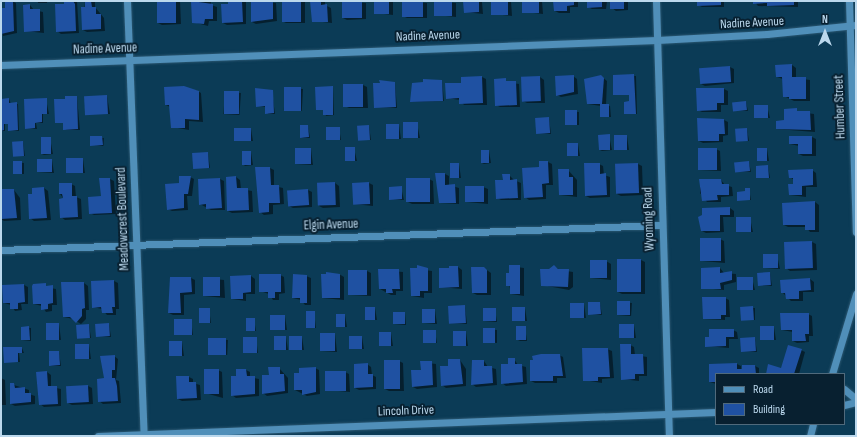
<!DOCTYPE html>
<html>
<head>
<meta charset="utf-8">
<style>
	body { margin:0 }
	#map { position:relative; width:857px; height:437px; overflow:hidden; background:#0b3b56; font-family:"Sofia Sans Condensed",sans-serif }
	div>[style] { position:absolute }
	.shadow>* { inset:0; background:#0007; transform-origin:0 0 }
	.building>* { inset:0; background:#1f51a2; transform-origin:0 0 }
	.roads { filter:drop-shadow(0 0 1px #2b5771) drop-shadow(0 0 1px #2b5771) }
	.minor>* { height:7px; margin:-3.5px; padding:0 3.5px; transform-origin:3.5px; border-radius:3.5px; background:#508fb9 }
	span { translate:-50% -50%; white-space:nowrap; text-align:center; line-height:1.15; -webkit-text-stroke:4px #082030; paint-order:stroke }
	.street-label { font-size:13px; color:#bbd8ed }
	.frame { position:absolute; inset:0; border:2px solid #bbd8ed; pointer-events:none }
	.legend { position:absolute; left:715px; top:373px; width:130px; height:52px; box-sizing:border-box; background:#082030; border:1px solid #506a7c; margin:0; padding:5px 7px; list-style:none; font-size:12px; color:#bbd8ed }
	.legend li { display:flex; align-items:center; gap:8px; height:20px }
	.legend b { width:20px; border:1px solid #506a7c }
	.north { position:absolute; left:805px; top:12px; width:40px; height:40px; -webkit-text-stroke:3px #082030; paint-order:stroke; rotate:0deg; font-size:11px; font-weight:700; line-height:16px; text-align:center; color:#bbd8ed }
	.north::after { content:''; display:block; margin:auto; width:14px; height:18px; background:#bbd8ed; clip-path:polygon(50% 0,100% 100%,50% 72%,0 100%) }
</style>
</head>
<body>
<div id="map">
	<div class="shadow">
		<i style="clip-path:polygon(12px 1px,16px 3px,17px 33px,3px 36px,1px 9px,6px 9px)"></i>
		<i style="left:38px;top:1px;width:9px;height:2px"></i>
		<i style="clip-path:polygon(65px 1px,77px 1px,79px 33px,61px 34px,57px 31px)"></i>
		<i style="clip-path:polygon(85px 1px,101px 1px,95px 2px,95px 7px,104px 18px,105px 31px,87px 32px,83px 30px)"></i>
		<i style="clip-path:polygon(158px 1px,180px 1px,181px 24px,162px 25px,158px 23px)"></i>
		<i style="clip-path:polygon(192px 1px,211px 1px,211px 5px,217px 7px,217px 21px,209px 21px,208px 26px,193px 22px)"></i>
		<i style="clip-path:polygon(229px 1px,246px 1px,246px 24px,227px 25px,223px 23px)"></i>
		<i style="clip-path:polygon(252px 1px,276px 3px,277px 21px,256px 24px,252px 22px)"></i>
		<i style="clip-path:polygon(283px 1px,305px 1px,305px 23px,286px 23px,282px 21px)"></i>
		<i style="clip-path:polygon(311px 1px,325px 1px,325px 5px,331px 8px,332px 23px,313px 21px)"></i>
		<i style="clip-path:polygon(342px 1px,366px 3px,366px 19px,347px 20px,343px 18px)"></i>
		<i style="clip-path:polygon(375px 1px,393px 1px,393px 15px,375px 13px)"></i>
		<i style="clip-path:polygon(403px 1px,427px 3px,427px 18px,407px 18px,403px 16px)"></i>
		<i style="clip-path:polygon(435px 1px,456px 3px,456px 17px,436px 15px)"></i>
		<i style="clip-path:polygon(464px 1px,482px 2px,483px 14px,465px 12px)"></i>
		<i style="clip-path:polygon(492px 1px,511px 1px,512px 16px,492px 14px)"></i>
		<i style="clip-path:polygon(523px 1px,542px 1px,543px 14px,524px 12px)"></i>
		<i style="clip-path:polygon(554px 1px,578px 1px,578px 7px,570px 7px,570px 13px,559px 13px,555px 11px)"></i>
		<i style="clip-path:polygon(588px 1px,607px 1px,606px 9px,592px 9px,588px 7px)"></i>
		<i style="clip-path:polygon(611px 1px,632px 1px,632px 2px,628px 2px,628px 10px,616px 11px,612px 8px)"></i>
		<i style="clip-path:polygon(698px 1px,724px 1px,724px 7px,702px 7px,698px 5px)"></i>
		<i style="clip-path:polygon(754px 1px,798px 1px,798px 7px,758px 6px)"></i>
		<i style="clip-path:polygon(30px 5px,34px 10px,43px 12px,44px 33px,25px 31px)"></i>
		<i style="clip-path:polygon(792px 65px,796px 68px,796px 78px,810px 80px,810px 101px,794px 101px,784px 96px,783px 79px,777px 77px)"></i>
		<i style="clip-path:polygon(730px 67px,734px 69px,734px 83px,705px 86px,701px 84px)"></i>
		<i style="clip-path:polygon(573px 76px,577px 79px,578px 94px,561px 97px,557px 95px)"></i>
		<i style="clip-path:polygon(601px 76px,607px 81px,606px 105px,610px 106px,611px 117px,601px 117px,601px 106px,588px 104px)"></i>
		<i style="clip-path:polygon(614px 76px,636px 76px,637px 114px,625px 114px,631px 102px,630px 95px,614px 95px)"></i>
		<i style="clip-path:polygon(482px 77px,486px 79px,487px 105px,464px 105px,460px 100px,447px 98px,462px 84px,462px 78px)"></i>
		<i style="clip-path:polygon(540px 77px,544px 80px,545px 103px,527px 103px,523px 101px,522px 78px)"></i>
		<i style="clip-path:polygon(495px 80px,519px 84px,520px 107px,500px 107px,496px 105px)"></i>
		<i style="clip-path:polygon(442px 81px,444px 101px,412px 102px)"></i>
		<i style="clip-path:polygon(395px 83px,397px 108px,375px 107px)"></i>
		<i style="clip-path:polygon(344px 85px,363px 85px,367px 87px,368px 108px,349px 108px,345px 106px)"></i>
		<i style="clip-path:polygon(333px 87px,334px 115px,326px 116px,324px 110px,317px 110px)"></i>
		<i style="left:285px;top:88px;width:18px;height:22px;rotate:3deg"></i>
		<i style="clip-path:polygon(724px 89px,728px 91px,728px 105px,721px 105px,721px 112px,702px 112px,698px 110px)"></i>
		<i style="clip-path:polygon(196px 90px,201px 93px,203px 122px,189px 121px,189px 130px,172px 127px,170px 107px,166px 105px)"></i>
		<i style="clip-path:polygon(272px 91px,275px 114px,268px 114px,266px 107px,257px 106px)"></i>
		<i style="left:225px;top:92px;width:16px;height:22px;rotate:4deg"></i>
		<i style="clip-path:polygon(107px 96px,110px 114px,86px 114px)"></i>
		<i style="clip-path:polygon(77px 97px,80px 130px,66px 130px,64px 123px,56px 123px)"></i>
		<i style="clip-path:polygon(9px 99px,11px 104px,18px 104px,19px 131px,9px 130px,9px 124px,5px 124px,5px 131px,1px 131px,1px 100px)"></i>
		<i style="clip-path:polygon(46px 99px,49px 114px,43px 114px,43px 123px,36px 123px,37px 129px,26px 128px)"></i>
		<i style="clip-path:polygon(746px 102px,748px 111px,733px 110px)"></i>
		<i style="clip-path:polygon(767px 106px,770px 118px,755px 117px)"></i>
		<i style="clip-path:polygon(785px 110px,814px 114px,815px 132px,777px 129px,785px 121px)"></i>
		<i style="clip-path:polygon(566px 111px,579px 112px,579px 125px,567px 125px)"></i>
		<i style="clip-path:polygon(549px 118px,551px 134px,537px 133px)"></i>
		<i style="clip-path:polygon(724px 120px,728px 122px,728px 135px,723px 136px,723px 142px,703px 143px,699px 141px)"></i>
		<i style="clip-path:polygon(417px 123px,420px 138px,404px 138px)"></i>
		<i style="clip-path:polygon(399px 125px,401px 139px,388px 139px)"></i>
		<i style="clip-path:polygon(308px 126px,310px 138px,303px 138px,301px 137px)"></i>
		<i style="clip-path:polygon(369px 126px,371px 140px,359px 140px)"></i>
		<i style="clip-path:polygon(339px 128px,341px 140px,327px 139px)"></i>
		<i style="clip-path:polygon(251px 129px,253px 141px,236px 141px)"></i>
		<i style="clip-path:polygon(747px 129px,749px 141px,737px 141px)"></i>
		<i style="clip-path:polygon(609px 135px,612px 150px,602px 151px,600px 150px)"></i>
		<i style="clip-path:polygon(627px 136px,629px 150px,615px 149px)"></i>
		<i style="left:91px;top:137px;width:13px;height:8px;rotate:4deg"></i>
		<i style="clip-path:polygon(812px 137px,816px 139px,816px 156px,803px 156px,799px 154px,799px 146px,790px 144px)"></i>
		<i style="clip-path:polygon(50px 138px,53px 154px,44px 155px,42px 154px)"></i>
		<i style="clip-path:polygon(23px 142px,25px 156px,14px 156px)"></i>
		<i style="clip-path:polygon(578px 144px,580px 156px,568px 156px)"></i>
		<i style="clip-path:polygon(354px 148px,357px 161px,346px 160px)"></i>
		<i style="clip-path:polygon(311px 149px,313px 165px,296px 164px)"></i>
		<i style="clip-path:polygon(716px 149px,720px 151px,721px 171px,699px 170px)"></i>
		<i style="clip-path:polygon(767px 149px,769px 161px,759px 160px)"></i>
		<i style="clip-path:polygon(489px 151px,491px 163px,484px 164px,482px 163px)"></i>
		<i style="clip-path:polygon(251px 152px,253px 165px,245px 166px,244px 165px)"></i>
		<i style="clip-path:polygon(208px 153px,210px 168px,194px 168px)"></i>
		<i style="clip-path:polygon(83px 159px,85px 173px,68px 173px)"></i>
		<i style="clip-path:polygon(52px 160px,54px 173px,38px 172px)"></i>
		<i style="clip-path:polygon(14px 162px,24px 163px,24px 174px,15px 174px)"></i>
		<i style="clip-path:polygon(548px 162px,552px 164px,553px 185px,546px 185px,546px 199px,529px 200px,525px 197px,540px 168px)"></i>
		<i style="clip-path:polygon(749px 162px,751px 172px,736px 171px,735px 163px)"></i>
		<i style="clip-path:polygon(459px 164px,461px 178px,454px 178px,452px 177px)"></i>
		<i style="clip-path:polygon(599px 164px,603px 166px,604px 175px,610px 177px,610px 197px,590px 198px,586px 196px)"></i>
		<i style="clip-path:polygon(638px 164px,642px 166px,643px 195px,621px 196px,617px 194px)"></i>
		<i style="clip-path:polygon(768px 166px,770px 178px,757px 178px)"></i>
		<i style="clip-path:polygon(270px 168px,274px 170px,274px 186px,283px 188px,284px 204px,273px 205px,273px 214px,264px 215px,260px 212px)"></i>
		<i style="clip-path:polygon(568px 170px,577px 180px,577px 197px,560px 195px)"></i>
		<i style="clip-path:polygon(812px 170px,816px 173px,817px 187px,806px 187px,806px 197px,790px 195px,795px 185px,794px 180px,790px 177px)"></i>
		<i style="clip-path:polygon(445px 174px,449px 176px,449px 185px,459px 188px,459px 204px,440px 203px)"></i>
		<i style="clip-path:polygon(509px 175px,514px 180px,521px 183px,521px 200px,501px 200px,497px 198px,504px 181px)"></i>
		<i style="clip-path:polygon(190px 177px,194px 179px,192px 196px,187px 196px,188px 210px,172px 211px,168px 209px,180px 184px)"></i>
		<i style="clip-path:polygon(236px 177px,240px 180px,241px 189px,252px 191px,253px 212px,232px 213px,228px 211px,227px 178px)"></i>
		<i style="clip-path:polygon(110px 179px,114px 181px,116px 214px,94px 215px,90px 213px,102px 197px)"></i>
		<i style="clip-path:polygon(220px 179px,224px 181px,225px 210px,211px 210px,200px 204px,199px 180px)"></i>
		<i style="clip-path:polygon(429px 179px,433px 181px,434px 204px,412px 204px,408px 202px)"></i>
		<i style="clip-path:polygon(700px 180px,721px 180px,725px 185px,732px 187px,733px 196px,721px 197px,721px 202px,707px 202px,700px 193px)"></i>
		<i style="clip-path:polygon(335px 183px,339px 186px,340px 207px,323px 208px,319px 206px)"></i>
		<i style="clip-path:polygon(369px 183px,373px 185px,373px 206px,354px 204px)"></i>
		<i style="clip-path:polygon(71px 184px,75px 186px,76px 197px,81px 199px,82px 219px,65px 220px,61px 217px,64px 199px,60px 194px)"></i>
		<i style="clip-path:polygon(401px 187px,404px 200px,390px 199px)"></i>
		<i style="clip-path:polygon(483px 187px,488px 189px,488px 204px,467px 202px)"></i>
		<i style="clip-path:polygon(44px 188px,48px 191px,51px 220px,34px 221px,30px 218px)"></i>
		<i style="clip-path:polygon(749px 189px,751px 200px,738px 200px)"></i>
		<i style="clip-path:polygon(14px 190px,20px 198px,21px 220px,4px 221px,1px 219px,1px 196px)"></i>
		<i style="clip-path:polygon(308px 190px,312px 192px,312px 207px,293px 208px,289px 206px)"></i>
		<i style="clip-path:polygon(815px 202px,819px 205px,819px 232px,810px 232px,806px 227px,788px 227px,784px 225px)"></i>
		<i style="clip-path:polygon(730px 208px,734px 211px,734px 217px,723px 217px,724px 232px,706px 233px,702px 231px,699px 218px)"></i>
		<i style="clip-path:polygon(750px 218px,753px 232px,737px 232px)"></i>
		<i style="clip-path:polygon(720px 239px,724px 241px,725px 263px,702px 261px)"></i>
		<i style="clip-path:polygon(812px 242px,816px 244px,817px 270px,790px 271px,786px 268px)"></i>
		<i style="clip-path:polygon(777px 255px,780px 269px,765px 268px)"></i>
		<i style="clip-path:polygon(641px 260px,645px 262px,645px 294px,622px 294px,618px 292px)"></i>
		<i style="clip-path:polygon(606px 261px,611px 264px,611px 280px,591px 278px)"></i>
		<i style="clip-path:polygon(510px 266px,524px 268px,524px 296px,511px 294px,507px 274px,510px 274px)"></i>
		<i style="clip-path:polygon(554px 266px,560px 270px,573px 272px,573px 287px,569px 290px,542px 285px)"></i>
		<i style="clip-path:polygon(458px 267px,462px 270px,462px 289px,440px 287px)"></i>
		<i style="clip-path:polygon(484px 268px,491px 273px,491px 295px,477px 295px,473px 293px)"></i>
		<i style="clip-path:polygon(720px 268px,724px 273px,736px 274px,736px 282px,724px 285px,724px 290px,702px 288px)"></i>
		<i style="clip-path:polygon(418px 269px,432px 271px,432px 293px,424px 293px,424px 298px,412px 296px)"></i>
		<i style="clip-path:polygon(380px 270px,403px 272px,403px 291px,396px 291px,396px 295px,391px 295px,380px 289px)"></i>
		<i style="clip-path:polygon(367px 271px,371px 273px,371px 296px,350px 295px)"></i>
		<i style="clip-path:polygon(770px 273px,772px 286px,758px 285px)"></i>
		<i style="clip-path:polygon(339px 274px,344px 277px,344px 300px,322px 298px)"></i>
		<i style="clip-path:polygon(280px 275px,284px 277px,285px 293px,279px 294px,279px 300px,273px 300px,269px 294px,260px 291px)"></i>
		<i style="clip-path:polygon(251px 276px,255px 279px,255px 294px,246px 294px,246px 301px,232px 299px)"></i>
		<i style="clip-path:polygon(306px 276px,311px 278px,311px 305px,305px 305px,301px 300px,293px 298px)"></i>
		<i style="clip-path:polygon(191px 278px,195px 280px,195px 294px,184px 295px,184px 315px,173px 315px,169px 313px,169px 297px,172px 297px)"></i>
		<i style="clip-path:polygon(204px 278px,224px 280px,225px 298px,204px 296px)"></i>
		<i style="clip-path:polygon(752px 278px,755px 290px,739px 290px)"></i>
		<i style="clip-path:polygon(810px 279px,814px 282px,814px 292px,803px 292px,803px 301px,791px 301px,782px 292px)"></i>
		<i style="clip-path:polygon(114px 281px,118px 283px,119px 309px,116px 309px,116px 315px,107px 315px,102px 309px,93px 307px)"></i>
		<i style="clip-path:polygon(84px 283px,88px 286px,89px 310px,86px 310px,86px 319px,81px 324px,73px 319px,64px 317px)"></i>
		<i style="clip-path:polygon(24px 285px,28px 287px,28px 304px,21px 304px,22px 310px,15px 311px,11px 305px,4px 303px)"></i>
		<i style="clip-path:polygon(34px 285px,56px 289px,57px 305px,52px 305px,52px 311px,46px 312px,42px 306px,34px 304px)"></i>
		<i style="clip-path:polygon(725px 298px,729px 300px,730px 317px,725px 317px,725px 320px,704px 319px)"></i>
		<i style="left:618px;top:302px;width:14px;height:13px;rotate:4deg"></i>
		<i style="clip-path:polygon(600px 303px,602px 315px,589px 314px)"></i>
		<i style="clip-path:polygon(584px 304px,586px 318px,571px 317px)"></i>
		<i style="clip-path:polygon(465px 306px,467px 324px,449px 323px)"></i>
		<i style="clip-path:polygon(375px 308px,377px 320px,366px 319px)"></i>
		<i style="clip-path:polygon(525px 308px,527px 321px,513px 320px)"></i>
		<i style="left:741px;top:308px;width:14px;height:12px"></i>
		<i style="clip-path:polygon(209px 309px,211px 323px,200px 322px)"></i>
		<i style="clip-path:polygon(495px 309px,497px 322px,484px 321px)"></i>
		<i style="clip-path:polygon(435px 310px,437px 324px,424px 323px)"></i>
		<i style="clip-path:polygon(314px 312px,316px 328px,309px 328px,307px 327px)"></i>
		<i style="clip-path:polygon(405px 313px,406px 325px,394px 324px)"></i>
		<i style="clip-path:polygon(808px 314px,812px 316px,813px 336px,809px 336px,809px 342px,797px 343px,793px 341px,793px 332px,782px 330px)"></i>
		<i style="clip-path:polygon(345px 315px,347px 327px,339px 327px,338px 326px)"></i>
		<i style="clip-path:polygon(285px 316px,287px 330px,272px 329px)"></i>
		<i style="clip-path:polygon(254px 319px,256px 331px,249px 331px,247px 330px)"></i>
		<i style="clip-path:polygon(191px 320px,193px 335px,176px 334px)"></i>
		<i style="clip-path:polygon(59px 324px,61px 340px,48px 339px)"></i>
		<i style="clip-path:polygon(109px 324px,111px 337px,97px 336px)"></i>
		<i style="clip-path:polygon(89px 325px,91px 338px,78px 338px)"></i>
		<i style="clip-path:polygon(634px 325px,636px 338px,620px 338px)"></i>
		<i style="clip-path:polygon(22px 327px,31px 328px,31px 341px,22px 340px)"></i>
		<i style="clip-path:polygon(525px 327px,527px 341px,520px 341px,518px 340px)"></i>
		<i style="clip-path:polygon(774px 327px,776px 340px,762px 339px)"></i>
		<i style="clip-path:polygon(1px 328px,2px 342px,1px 342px)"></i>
		<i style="clip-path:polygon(484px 329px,497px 330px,497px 343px,484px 342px)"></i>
		<i style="clip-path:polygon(733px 330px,737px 332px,738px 339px,729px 339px,729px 348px,706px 346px,710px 338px)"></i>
		<i style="clip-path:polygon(435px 331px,437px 343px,424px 343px)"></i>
		<i style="clip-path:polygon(466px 332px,468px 346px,455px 345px)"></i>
		<i style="clip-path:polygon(391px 333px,393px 346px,380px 346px)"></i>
		<i style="clip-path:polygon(335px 334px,337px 352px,321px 351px)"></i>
		<i style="clip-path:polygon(286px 337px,288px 350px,275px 350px)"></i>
		<i style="clip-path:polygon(302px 337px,304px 350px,290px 349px)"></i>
		<i style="clip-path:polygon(362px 337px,364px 349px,351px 349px)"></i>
		<i style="clip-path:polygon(256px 338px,258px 353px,244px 352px)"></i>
		<i style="clip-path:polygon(755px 338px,757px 352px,742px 351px)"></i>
		<i style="left:209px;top:339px;width:19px;height:15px;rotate:3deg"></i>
		<i style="clip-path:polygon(182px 342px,184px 356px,170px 355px)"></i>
		<i style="clip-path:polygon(89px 345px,91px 359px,77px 359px)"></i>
		<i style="clip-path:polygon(630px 345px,634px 347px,635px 355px,647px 357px,647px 376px,639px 376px,639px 381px,622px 379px)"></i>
		<i style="clip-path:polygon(22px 348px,24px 353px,19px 353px,20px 362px,5px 362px)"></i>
		<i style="clip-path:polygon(607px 349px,612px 351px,614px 378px,602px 379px,602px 383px,584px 380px)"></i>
		<i style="clip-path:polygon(801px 350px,805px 352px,799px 374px,767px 374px,781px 369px)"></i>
		<i style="clip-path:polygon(59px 352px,61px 366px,52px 366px,50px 365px)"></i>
		<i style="clip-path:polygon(559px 355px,563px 357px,566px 378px,557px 378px,557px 383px,535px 383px,531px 381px)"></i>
		<i style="clip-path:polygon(114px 356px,118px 359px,116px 380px,119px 381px,121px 403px,103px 404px,99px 401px)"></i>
		<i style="clip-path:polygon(514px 359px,518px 365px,526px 367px,527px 384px,506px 386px,502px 383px)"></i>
		<i style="clip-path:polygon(460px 360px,466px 369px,466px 386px,446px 388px,442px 385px,449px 367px)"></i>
		<i style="clip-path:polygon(399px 361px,403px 363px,404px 391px,389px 391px,385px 389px)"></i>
		<i style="clip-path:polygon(484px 361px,488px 367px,496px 369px,497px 385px,476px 387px,472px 384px)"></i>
		<i style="clip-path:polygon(421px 362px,436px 364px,437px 387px,417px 389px,413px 387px,422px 371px)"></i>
		<i style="clip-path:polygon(367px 364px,371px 367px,372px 375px,376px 377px,376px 389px,359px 390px,355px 388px)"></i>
		<i style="clip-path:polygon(737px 364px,741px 366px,741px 370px,743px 370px,743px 366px,755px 366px,759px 368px,759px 374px,716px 374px,716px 384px,710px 382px,710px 365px)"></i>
		<i style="clip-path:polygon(279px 368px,288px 378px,288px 393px,267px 396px,263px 393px,270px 376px)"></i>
		<i style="clip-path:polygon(315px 368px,319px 370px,320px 394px,307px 396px,295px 390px,300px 374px)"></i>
		<i style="clip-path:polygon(218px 370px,222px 372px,223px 398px,205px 393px)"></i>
		<i style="clip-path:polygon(237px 370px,246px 370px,250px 372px,250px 377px,259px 379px,259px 396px,236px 398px,232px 395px)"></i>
		<i style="clip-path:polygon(47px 372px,51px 375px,51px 387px,61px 389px,61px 406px,44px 407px,40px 404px)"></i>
		<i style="clip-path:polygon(345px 372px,349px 374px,350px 392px,327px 390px)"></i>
		<i style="clip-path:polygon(189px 377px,193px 379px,193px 383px,200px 385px,201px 400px,182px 401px,178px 399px)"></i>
		<i style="clip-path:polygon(1px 378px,5px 380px,6px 405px,1px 405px)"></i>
		<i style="clip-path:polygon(11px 384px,29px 390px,29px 394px,35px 396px,35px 404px,15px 406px,11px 404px)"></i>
		<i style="clip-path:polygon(88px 386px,92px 388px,93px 404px,72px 405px,68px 403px,67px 387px)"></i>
	</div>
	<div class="building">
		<i style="clip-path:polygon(5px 1px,13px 1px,14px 31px,1px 34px,1px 8px,5px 8px)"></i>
		<i style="clip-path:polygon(64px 1px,73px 1px,75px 4px,76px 31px,56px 32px,55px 4px,64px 4px)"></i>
		<i style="clip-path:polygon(85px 1px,91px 1px,92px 7px,96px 7px,96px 14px,101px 14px,101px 29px,82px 30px,81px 7px,85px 7px)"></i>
		<i style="left:157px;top:1px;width:19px;height:22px"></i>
		<i style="clip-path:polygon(191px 1px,213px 4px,213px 19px,205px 19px,204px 24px,192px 23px)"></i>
		<i style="clip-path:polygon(228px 1px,242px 1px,243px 22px,222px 23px,221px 4px,228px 4px)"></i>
		<i style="clip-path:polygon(251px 1px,273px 1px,273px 19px,251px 22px)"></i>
		<i style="left:282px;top:1px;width:19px;height:21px"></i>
		<i style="clip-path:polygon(310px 1px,321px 1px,321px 5px,327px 4px,328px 22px,312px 22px)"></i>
		<i style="left:342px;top:1px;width:20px;height:17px"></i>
		<i style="left:374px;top:1px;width:15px;height:13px"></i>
		<i style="left:402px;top:1px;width:21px;height:16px"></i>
		<i style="left:434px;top:1px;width:18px;height:15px"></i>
		<i style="clip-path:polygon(463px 1px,479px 1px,479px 12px,464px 13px)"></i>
		<i style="left:491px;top:1px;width:17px;height:14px"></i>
		<i style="left:522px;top:1px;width:17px;height:12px"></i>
		<i style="clip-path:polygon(553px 1px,574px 1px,574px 5px,567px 6px,567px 11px,554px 11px)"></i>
		<i style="clip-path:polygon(587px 1px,602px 1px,602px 7px,587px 8px)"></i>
		<i style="left:610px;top:1px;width:14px;height:8px"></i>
		<i style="clip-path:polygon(697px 1px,721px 1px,721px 5px,697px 6px)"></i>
		<i style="clip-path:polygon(753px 1px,794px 1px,794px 5px,767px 6px,767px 3px,753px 4px)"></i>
		<i style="clip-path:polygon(30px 4px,30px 9px,40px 9px,40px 31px,24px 32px,23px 5px)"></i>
		<i style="clip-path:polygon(792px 64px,792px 77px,806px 77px,806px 99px,789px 99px,789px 97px,783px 97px,782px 77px,776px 77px,775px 65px)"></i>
		<i style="left:730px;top:66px;width:16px;height:31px;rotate:86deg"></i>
		<i style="clip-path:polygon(634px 74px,636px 114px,624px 114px,624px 102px,629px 101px,629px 95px,613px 95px,613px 75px)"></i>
		<i style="clip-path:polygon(574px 75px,574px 92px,556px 96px,555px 76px)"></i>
		<i style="clip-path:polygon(601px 75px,604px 78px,602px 104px,587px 104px,584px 79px)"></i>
		<i style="clip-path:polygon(482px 76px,483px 103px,459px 104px,459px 98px,446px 99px,445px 83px,461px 83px,461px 77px)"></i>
		<i style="left:540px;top:76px;width:25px;height:19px;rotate:88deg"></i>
		<i style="clip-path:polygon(506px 78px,506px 81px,516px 81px,517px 105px,495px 106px,494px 79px)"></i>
		<i style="clip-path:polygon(423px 79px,442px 80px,443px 101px,410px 102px,412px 83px,423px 82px)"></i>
		<i style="clip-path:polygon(379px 80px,395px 82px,396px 107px,374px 108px,373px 83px,380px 83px)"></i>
		<i style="left:343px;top:84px;width:20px;height:23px"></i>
		<i style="clip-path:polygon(184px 86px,199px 91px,199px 120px,185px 119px,185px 128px,171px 128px,169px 105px,165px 105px,164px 87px)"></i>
		<i style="clip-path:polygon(333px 86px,333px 115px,323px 115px,323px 110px,316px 110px,315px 87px)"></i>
		<i style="left:284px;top:87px;width:17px;height:24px"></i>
		<i style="clip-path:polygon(255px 88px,273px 90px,274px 113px,265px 114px,265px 106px,256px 107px)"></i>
		<i style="clip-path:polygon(696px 88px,724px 88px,724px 103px,717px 103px,717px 110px,697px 111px)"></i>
		<i style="left:224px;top:91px;width:15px;height:23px"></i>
		<i style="left:107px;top:95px;width:19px;height:23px;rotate:87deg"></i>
		<i style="clip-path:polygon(65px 96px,77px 96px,78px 129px,63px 130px,63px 123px,55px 123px,54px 99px,65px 99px)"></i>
		<i style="clip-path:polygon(9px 98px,9px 103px,17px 102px,18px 130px,8px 131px,8px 124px,4px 124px,4px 130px,1px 131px,1px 99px)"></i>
		<i style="clip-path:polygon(47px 98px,47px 114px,42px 114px,42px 122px,35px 123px,35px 128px,25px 129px,24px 99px)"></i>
		<i style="left:746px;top:101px;width:9px;height:14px;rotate:84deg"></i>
		<i style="left:600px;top:104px;width:9px;height:13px"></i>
		<i style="left:768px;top:105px;width:13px;height:14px;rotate:90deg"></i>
		<i style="clip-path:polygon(797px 108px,797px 111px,810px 111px,811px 130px,776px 129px,776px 121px,784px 120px,784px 109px)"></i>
		<i style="left:565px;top:110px;width:12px;height:15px"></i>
		<i style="left:549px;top:117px;width:16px;height:14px;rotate:86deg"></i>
		<i style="clip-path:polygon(697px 118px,724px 119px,725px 134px,719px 134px,719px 141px,698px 141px)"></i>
		<i style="left:418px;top:122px;width:16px;height:15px;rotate:90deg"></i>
		<i style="left:399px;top:124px;width:15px;height:13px;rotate:90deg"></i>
		<i style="clip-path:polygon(300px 125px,308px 125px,309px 137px,300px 138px)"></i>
		<i style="left:369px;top:125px;width:15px;height:12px;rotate:86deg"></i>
		<i style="left:340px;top:127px;width:13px;height:14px;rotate:90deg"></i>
		<i style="left:234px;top:128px;width:17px;height:13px"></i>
		<i style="left:747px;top:128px;width:13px;height:12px;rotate:86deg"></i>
		<i style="clip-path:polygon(610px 134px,610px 150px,599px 150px,598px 135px)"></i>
		<i style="left:614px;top:135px;width:13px;height:15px"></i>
		<i style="clip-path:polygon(90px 136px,102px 136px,103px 145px,90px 146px)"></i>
		<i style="clip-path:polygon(789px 136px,812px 136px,812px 154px,798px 154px,798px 144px,789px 144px)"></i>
		<i style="left:41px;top:137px;width:10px;height:17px"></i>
		<i style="left:23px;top:141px;width:15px;height:11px;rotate:86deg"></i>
		<i style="left:567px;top:143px;width:11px;height:13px"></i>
		<i style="left:345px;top:147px;width:10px;height:14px"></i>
		<i style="left:311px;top:148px;width:16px;height:16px;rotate:90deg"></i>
		<i style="left:698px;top:148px;width:19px;height:22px"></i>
		<i style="left:757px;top:148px;width:10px;height:13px"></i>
		<i style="left:481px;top:150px;width:8px;height:13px"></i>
		<i style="left:242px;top:151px;width:9px;height:14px"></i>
		<i style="left:208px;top:152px;width:16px;height:16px;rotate:86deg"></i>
		<i style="left:83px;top:158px;width:15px;height:17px;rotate:90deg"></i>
		<i style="left:52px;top:159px;width:13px;height:15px;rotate:90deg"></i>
		<i style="left:13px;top:161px;width:9px;height:13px"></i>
		<i style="clip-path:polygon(539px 161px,548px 161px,549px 183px,542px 184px,543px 197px,524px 198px,522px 168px,539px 167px)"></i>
		<i style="left:749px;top:161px;width:10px;height:15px;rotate:84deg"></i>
		<i style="left:450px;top:163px;width:9px;height:15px"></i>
		<i style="clip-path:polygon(584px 163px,600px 163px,600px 174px,606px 173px,607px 195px,585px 196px)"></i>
		<i style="left:638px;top:163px;width:30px;height:23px;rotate:88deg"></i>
		<i style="clip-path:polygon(768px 165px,769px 178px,756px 178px,756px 166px)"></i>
		<i style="clip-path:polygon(255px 167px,270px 167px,271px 185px,279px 185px,280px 203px,269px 203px,269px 212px,259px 213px)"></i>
		<i style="clip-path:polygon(558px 169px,569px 169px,569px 177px,573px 177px,573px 195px,559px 195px)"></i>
		<i style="clip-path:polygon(813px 169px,813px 185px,802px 186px,802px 195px,789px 195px,788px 184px,793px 184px,793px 178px,789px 178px,788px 170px)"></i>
		<i style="clip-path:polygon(435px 173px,445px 173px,445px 185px,455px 184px,456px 203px,439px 203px)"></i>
		<i style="clip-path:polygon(502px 174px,510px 174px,510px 180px,517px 179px,518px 198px,496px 199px,495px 180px,503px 180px)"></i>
		<i style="clip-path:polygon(179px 176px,191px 176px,188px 194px,184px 194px,184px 208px,167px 210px,165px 184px,179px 183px)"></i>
		<i style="clip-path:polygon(236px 176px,237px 188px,248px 188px,249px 210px,227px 211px,226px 177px)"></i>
		<i style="clip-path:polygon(99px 178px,110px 178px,112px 213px,89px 214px,88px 197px,101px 196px)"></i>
		<i style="clip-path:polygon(220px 178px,222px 208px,206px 209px,206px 204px,199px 205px,198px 179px)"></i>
		<i style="left:430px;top:178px;width:24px;height:24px;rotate:90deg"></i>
		<i style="clip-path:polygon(699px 179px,721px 179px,722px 184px,729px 184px,729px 195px,717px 195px,718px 200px,702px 201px)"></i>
		<i style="left:335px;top:182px;width:23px;height:18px;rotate:88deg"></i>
		<i style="left:369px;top:182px;width:22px;height:17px;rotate:87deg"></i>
		<i style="clip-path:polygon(59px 183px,72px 183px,72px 196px,77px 196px,78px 217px,60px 218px,59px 199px,63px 198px,62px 194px,59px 194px)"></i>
		<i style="clip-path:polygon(402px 186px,402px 199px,389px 200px,389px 187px)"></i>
		<i style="left:465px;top:186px;width:19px;height:16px"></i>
		<i style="clip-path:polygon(44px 187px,47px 218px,29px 219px,28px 194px,32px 194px,32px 188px)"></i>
		<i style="clip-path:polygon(745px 188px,750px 188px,750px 200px,737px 201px,737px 192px,745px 191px)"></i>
		<i style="clip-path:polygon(1px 189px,14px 189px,17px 218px,1px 219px)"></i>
		<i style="left:308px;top:189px;width:16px;height:21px;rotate:86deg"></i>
		<i style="clip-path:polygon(815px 201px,815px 230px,805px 230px,805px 225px,783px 225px,782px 203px)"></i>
		<i style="clip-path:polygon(730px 207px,730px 215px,720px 215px,720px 231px,701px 231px,698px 217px,702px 215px,702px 208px)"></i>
		<i style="left:751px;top:217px;width:15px;height:15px;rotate:90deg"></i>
		<i style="left:721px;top:238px;width:23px;height:21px;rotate:90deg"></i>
		<i style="left:812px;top:241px;width:27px;height:28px;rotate:88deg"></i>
		<i style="left:778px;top:254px;width:14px;height:15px;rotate:90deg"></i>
		<i style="left:617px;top:259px;width:24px;height:33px"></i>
		<i style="left:607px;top:260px;width:18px;height:17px;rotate:90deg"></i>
		<i style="clip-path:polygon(417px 265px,428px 268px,428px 291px,420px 291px,420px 296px,411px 296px,410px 268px,417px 268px)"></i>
		<i style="clip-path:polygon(509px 265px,520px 265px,520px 294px,510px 294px,510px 286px,506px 286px,506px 273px,509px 273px)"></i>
		<i style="clip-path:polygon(554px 265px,558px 269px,569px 269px,568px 287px,541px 286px,540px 269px,549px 269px)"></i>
		<i style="clip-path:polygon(449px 266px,458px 266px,459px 287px,439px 288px,439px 268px,449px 268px)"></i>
		<i style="clip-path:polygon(471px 267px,484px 267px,487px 270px,487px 293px,472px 293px)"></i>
		<i style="clip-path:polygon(720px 267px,720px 273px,732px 271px,732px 280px,720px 283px,721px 289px,701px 289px,701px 268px)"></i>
		<i style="clip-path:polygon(378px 269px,399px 269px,400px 289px,392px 289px,393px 293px,386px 293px,386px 289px,379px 289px)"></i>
		<i style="left:348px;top:270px;width:19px;height:25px"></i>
		<i style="clip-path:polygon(326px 272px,340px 274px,340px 298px,322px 298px,321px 274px,326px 274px)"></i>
		<i style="left:770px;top:272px;width:13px;height:13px;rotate:86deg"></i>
		<i style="clip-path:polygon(259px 274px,281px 274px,281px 292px,275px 292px,275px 298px,268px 298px,268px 292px,259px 292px)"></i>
		<i style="clip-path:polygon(293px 274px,307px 275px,307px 303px,300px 303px,300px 298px,292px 298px)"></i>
		<i style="clip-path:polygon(251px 275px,251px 292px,243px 293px,243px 299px,231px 299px,230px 276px)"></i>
		<i style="clip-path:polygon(170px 277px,191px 277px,192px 292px,180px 293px,181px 313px,168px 313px)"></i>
		<i style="left:203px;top:277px;width:17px;height:19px"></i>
		<i style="left:753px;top:277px;width:13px;height:16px;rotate:90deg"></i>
		<i style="clip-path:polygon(810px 278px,811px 290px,799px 291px,799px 299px,786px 299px,785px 293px,781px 293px,780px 280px)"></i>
		<i style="clip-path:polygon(114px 280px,115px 307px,112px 307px,113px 313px,102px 313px,101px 307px,92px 308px,91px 281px)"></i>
		<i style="clip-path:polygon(61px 282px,84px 282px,85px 308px,82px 309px,82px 316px,76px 323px,70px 317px,63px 317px)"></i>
		<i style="clip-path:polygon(46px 283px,46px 286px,53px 285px,53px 303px,48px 304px,48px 309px,41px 310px,41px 304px,33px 304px,32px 286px,33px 284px)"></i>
		<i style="clip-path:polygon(24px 284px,25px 302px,18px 303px,18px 309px,10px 309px,10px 303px,3px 303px,2px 285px)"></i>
		<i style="clip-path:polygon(702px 297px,726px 297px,726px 315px,721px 315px,721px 319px,703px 319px)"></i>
		<i style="left:617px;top:301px;width:13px;height:14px"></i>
		<i style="clip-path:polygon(588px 302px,600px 302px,601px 314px,588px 315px)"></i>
		<i style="left:584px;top:303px;width:15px;height:14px;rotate:90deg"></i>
		<i style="left:465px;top:305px;width:18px;height:17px;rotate:87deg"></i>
		<i style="left:753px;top:306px;width:14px;height:13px;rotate:86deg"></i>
		<i style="left:365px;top:307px;width:10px;height:13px"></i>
		<i style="left:512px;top:307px;width:13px;height:14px"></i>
		<i style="left:199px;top:308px;width:11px;height:15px"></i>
		<i style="left:496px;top:308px;width:13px;height:13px;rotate:90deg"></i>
		<i style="left:422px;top:309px;width:13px;height:14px"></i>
		<i style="left:306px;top:311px;width:9px;height:17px"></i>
		<i style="left:393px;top:312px;width:12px;height:12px"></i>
		<i style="clip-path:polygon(780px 313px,809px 313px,809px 334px,805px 334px,806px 341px,792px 341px,792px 330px,781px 330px)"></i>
		<i style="left:336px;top:314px;width:9px;height:13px"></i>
		<i style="left:270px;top:315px;width:15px;height:15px"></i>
		<i style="left:246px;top:318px;width:9px;height:13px"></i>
		<i style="left:174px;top:319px;width:18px;height:16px"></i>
		<i style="left:46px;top:323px;width:13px;height:17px"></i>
		<i style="left:109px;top:323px;width:13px;height:14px;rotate:86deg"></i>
		<i style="left:89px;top:324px;width:14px;height:13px;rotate:86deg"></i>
		<i style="left:619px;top:324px;width:15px;height:14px"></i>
		<i style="clip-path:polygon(29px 326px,30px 340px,21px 340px,21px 327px)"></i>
		<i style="left:516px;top:326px;width:10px;height:14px"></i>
		<i style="left:774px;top:326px;width:14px;height:14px;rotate:90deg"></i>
		<i style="left:483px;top:328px;width:12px;height:15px"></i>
		<i style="clip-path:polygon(709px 329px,734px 329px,734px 337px,726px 337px,726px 346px,705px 347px,705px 337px,709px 337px)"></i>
		<i style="left:423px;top:330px;width:13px;height:13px"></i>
		<i style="left:453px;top:331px;width:13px;height:15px"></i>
		<i style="left:391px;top:332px;width:14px;height:12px;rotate:90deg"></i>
		<i style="left:320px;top:333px;width:15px;height:18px"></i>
		<i style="left:274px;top:336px;width:12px;height:14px"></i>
		<i style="left:289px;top:336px;width:13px;height:14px"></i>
		<i style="left:349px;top:336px;width:13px;height:13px"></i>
		<i style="left:243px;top:337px;width:14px;height:16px"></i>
		<i style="left:755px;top:337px;width:14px;height:15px;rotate:86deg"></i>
		<i style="left:208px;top:338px;width:18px;height:17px"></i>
		<i style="left:169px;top:341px;width:13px;height:15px"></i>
		<i style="left:75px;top:344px;width:14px;height:15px"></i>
		<i style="clip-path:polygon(620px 344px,631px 344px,631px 354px,643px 354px,644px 374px,635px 374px,635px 379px,621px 380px)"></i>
		<i style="clip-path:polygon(788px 345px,802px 349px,794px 374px,766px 374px,768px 364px,781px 368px)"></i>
		<i style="clip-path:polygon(3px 347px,22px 347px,22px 353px,18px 353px,18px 362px,4px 363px)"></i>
		<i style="clip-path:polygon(582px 348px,608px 348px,610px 377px,598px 377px,598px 381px,583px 381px)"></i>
		<i style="clip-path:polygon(49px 351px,59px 351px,60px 365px,49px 366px)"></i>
		<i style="clip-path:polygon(541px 354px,560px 354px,563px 376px,553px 376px,553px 381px,530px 381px,530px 360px,533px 360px,532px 356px)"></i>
		<i style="clip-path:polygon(115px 355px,115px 370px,112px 370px,112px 378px,115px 378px,117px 386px,118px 401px,98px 402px,97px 379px,104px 378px,100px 356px)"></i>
		<i style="clip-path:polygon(508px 358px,515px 358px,515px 364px,522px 364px,523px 382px,501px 384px,501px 364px,508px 364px)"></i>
		<i style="clip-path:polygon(448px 359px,460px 359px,463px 384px,441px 386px,440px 366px,448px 366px)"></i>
		<i style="left:384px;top:360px;width:16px;height:29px"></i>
		<i style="clip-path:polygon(472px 360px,484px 360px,484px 366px,492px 366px,493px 383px,471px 385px)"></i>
		<i style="clip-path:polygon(420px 361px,432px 361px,433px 385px,412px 387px,411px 370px,421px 370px)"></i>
		<i style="clip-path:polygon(368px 363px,368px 374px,373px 374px,373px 387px,354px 388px,354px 364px)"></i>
		<i style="clip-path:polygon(737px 363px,737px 369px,742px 369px,742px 365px,755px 365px,756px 374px,716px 374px,716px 382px,709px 382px,709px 364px)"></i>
		<i style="clip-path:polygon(268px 367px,280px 367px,280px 374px,284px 374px,285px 391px,262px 394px,262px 375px,269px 375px)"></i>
		<i style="clip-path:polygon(316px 367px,316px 392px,302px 395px,302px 390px,294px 390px,294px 373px,299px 373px,299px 368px)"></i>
		<i style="left:204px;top:369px;width:15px;height:25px"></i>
		<i style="clip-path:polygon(236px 369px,246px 369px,247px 376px,255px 376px,255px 394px,231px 396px,231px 376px,236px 376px)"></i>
		<i style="clip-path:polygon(47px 371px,48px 386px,57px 386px,58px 404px,39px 405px,36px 372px)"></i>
		<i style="left:325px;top:371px;width:21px;height:20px"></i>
		<i style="clip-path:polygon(176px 376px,189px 376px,189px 382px,196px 382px,197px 398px,177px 399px)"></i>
		<i style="clip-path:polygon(10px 383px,14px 383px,15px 388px,25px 387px,25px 393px,31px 393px,31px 402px,10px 404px)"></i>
		<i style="left:88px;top:385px;width:17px;height:22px;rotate:87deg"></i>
	</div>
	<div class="roads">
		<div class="minor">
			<i style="left:127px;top:1px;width:435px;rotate:87.8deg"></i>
			<i style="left:656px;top:1px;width:435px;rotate:88.3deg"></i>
			<i style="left:849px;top:1px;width:231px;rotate:88.3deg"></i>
			<i style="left:1px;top:65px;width:656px;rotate:-2.18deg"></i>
			<i style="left:657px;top:40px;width:110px;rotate:-3.1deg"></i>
			<i style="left:767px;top:34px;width:89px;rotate:-5.8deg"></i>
			<i style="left:1px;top:250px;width:660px;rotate:-2.17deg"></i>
			<i style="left:832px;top:374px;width:84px;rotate:-73.3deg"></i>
			<i style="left:844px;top:389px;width:16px;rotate:40deg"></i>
			<i style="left:844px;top:405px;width:12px;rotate:-14deg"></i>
			<i style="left:98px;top:436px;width:618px;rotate:-2.22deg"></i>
			<i style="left:810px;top:436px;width:12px;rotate:-76deg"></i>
		</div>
	</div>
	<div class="street-label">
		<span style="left:752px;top:23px;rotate:-3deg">Nadine Avenue</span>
		<span style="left:428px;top:36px;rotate:-2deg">Nadine Avenue</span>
		<span style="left:105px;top:49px;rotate:-2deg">Nadine Avenue</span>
		<span style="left:840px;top:107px;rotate:-92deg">Humber Street</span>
		<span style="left:123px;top:219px;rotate:-92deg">Meadowcrest Boulevard</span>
		<span style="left:649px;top:219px;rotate:-92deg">Wyoming Road</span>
		<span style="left:331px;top:225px;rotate:-2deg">Elgin Avenue</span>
		<span style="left:406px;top:411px;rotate:-2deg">Lincoln Drive</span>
	</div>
	<div class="frame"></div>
	<ul class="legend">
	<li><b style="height:5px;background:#508fb9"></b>Road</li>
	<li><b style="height:11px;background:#1f51a2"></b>Building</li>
	</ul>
	<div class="north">N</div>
</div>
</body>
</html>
